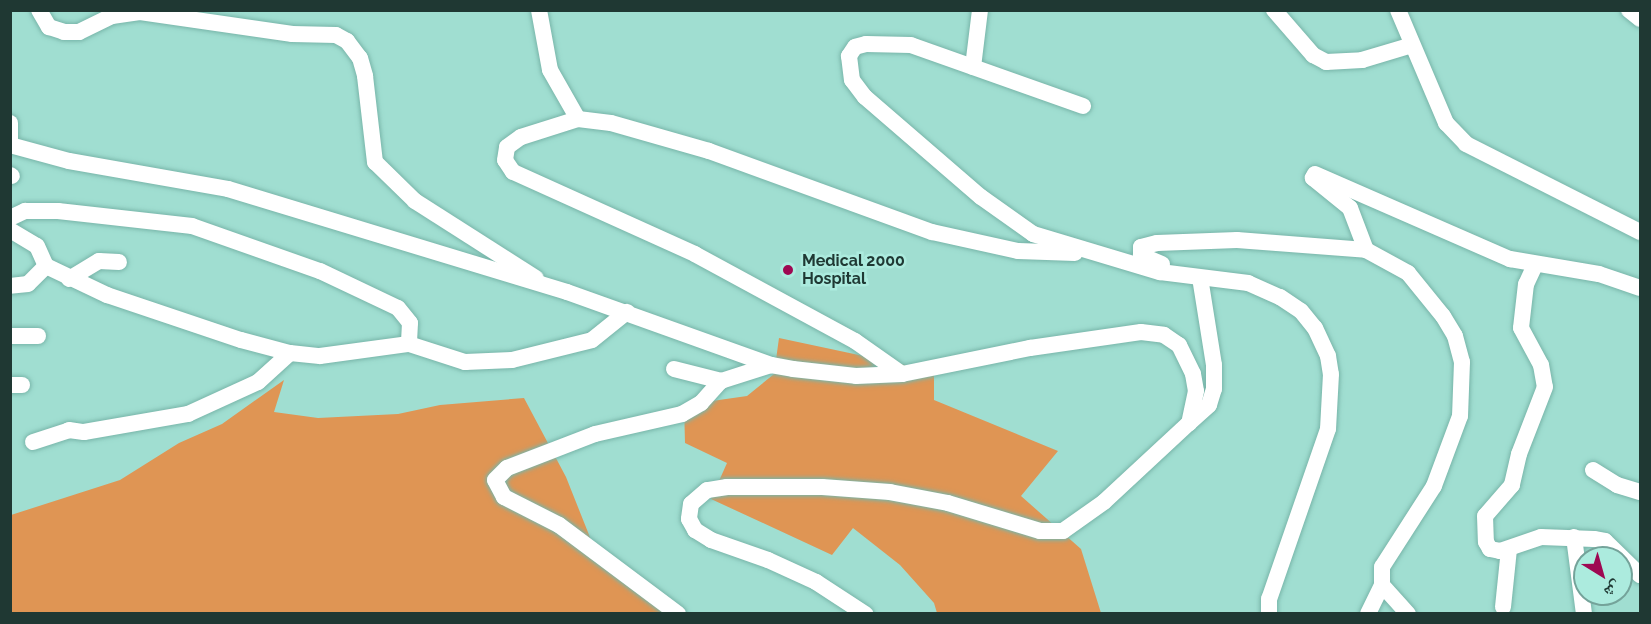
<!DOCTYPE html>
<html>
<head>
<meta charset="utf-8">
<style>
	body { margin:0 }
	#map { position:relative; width:1651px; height:624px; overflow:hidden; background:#a0ded1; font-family:Raleway,"Noto Naskh Arabic",sans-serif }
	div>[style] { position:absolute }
	.green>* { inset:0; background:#df9554 }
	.roads { filter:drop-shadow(0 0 2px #78b5a9) drop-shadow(0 0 2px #78b5a9) }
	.minor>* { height:16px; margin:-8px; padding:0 8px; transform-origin:8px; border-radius:8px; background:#fff }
	.dots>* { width:16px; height:16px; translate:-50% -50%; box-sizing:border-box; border:3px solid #acebde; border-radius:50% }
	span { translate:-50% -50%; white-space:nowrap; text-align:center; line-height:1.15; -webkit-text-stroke:5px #acebde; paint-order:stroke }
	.poi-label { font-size:16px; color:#1f3833; font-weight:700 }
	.left { translate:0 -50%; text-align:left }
	.frame { position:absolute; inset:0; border:12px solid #1f3833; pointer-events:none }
	.north { position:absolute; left:1573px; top:546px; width:60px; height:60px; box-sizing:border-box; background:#acebde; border:2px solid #74a39a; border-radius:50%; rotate:143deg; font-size:16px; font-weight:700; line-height:24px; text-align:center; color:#1f3833 }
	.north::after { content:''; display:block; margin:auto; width:21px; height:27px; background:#9e0852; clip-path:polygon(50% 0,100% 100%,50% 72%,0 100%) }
</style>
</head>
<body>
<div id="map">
	<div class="green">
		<i style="clip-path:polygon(779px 338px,934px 371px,934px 400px,1058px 451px,1021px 496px,1081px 549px,1101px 613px,937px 613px,934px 603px,900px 565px,853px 528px,832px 555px,711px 499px,727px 463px,685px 443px,684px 405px,747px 396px,774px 374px)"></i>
		<i style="clip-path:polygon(284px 380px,274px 412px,318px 418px,398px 414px,440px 405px,524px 398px,566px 477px,599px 560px,666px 614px,11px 614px,11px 515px,120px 480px,179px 443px,222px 424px)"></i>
	</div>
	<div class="roads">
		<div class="minor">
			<i style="left:39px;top:10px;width:20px;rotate:60deg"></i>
			<i style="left:49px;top:27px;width:16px;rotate:18deg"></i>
			<i style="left:64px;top:32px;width:15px"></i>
			<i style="left:79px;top:32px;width:37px;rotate:-26deg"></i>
			<i style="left:112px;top:16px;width:28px;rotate:-8deg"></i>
			<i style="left:140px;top:12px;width:154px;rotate:8.2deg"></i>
			<i style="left:292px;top:34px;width:44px;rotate:1.3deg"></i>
			<i style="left:336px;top:35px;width:13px;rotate:29deg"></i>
			<i style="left:347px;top:41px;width:21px;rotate:53deg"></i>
			<i style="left:360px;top:58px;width:19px;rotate:74deg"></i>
			<i style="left:365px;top:76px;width:87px;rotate:83.4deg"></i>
			<i style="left:375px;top:162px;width:56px;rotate:44.3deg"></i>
			<i style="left:415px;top:201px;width:143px;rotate:32.5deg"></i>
			<i style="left:539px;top:10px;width:61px;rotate:79.6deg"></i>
			<i style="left:550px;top:70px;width:56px;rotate:60.3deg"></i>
			<i style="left:1274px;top:10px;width:60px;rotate:49.1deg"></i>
			<i style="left:1313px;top:55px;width:15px;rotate:28deg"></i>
			<i style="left:1326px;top:62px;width:36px;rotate:-3deg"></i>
			<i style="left:1362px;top:60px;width:52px;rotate:-16.7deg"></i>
			<i style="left:1398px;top:10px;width:123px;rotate:67deg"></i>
			<i style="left:1446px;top:123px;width:29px;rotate:46deg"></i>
			<i style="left:1466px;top:144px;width:195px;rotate:26.8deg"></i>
			<i style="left:1629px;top:10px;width:14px;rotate:39deg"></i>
			<i style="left:973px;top:67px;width:57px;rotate:-83deg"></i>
			<i style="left:1083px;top:106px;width:182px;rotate:-160.5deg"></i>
			<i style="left:911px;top:45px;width:45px;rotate:-178.7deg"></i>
			<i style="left:866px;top:44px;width:11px;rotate:165deg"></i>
			<i style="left:855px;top:47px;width:11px;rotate:124deg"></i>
			<i style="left:849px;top:56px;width:24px;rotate:83deg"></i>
			<i style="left:852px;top:80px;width:21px;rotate:53deg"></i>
			<i style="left:865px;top:97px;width:153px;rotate:40.8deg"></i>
			<i style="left:981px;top:197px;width:64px;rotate:35.4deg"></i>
			<i style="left:1033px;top:234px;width:133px;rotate:16.7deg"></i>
			<i style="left:1160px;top:272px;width:89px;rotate:7.1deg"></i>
			<i style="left:1248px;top:283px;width:35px;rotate:24deg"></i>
			<i style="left:1280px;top:297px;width:25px;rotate:34deg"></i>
			<i style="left:1301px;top:311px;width:22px;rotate:51deg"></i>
			<i style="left:1315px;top:328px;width:31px;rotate:65deg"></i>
			<i style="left:1328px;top:356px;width:18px;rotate:81deg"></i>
			<i style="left:1331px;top:374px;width:55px;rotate:93.1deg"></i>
			<i style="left:1328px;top:429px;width:180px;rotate:109.1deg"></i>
			<i style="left:1269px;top:599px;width:15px;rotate:90deg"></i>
			<i style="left:10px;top:123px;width:19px;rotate:90deg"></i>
			<i style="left:10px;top:145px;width:61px;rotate:15.2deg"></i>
			<i style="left:69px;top:161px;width:161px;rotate:10deg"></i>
			<i style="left:228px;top:189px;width:354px;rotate:16.9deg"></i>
			<i style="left:567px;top:292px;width:217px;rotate:19.7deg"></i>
			<i style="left:771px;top:365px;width:22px;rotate:10deg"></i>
			<i style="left:793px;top:369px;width:63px;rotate:6.3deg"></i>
			<i style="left:856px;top:376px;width:46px;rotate:-2.5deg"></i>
			<i style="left:902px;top:374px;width:131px;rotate:-11.5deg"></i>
			<i style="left:1030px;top:348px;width:112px;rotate:-8.2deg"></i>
			<i style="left:1141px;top:332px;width:23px;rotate:7deg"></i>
			<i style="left:1164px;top:335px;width:18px;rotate:34deg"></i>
			<i style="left:1179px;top:345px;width:32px;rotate:64deg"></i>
			<i style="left:1193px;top:374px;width:17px;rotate:80deg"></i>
			<i style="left:1196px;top:391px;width:33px;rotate:102deg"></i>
			<i style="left:1189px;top:423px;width:116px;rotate:137.1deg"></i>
			<i style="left:1104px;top:502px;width:50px;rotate:144.7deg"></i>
			<i style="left:1063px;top:531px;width:23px;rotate:180deg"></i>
			<i style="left:1040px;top:531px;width:96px;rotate:-163.1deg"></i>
			<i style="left:948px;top:503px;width:59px;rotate:-169.3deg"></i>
			<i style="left:890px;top:492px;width:68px;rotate:-175.8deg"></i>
			<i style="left:822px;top:487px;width:95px;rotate:180deg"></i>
			<i style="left:727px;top:487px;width:20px;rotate:171deg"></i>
			<i style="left:707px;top:490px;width:21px;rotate:139deg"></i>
			<i style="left:691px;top:504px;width:15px;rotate:98deg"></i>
			<i style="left:689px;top:519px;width:13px;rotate:61deg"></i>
			<i style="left:695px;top:530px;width:19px;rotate:32deg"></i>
			<i style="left:711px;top:540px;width:60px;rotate:19.3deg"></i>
			<i style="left:768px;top:560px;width:53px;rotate:24.6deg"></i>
			<i style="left:816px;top:582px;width:59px;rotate:33.1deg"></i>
			<i style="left:10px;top:175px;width:2px;rotate:27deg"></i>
			<i style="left:10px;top:218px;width:17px;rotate:-25deg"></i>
			<i style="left:25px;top:211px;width:33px"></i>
			<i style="left:58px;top:211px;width:135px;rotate:6.4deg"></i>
			<i style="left:192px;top:226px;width:136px;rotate:19.4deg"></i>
			<i style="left:320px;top:271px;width:86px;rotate:25.4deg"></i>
			<i style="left:398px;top:308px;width:19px;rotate:51deg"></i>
			<i style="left:410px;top:323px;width:21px;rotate:93deg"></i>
			<i style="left:10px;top:230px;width:31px;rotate:31deg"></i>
			<i style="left:37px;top:246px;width:22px;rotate:66deg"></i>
			<i style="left:46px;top:266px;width:25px;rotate:135deg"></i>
			<i style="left:28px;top:284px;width:18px;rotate:174deg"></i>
			<i style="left:1366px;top:250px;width:45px;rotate:-110.9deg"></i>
			<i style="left:1350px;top:208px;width:48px;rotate:-141deg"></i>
			<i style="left:1313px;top:178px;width:4px;rotate:-63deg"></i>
			<i style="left:1315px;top:174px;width:213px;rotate:23.6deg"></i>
			<i style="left:1510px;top:259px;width:90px;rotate:9.6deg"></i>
			<i style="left:1599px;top:274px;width:43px;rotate:18.9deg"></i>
			<i style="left:1162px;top:264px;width:23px;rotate:-157deg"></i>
			<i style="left:1141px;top:255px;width:8px;rotate:-90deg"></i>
			<i style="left:1141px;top:247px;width:16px;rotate:-14deg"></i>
			<i style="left:1157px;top:243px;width:80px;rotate:-2.1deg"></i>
			<i style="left:1237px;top:240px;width:129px;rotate:4.4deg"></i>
			<i style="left:1366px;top:250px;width:48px;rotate:28.7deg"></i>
			<i style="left:1408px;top:273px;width:55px;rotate:50.9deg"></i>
			<i style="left:1443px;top:316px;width:23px;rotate:59deg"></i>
			<i style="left:1455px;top:336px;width:27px;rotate:75deg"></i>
			<i style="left:1462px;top:362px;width:54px;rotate:92.1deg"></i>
			<i style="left:1460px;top:416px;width:75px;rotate:110.4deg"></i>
			<i style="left:1434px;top:486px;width:96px;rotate:122.7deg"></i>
			<i style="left:1382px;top:567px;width:18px;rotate:90deg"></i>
			<i style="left:1382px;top:585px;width:32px;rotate:116deg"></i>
			<i style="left:1535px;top:265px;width:21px;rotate:115deg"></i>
			<i style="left:1526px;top:284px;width:44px;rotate:96.5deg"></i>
			<i style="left:1521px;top:328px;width:42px;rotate:61.6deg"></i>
			<i style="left:1541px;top:365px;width:22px;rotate:80deg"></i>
			<i style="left:1545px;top:387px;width:72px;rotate:111.2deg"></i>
			<i style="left:1519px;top:454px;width:32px;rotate:103deg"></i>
			<i style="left:1512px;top:485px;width:41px;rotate:131.1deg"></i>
			<i style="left:1485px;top:516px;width:26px;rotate:88deg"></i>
			<i style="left:1486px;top:542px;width:8px;rotate:60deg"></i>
			<i style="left:1490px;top:549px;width:10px;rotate:11deg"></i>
			<i style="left:1500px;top:551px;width:43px;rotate:-18.9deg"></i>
			<i style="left:1541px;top:537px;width:53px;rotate:2.2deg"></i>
			<i style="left:1594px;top:539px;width:11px;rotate:10deg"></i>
			<i style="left:1605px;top:541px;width:49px;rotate:44.2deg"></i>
			<i style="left:46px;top:266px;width:68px;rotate:25.4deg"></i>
			<i style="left:107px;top:295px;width:141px;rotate:18.6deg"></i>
			<i style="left:241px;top:340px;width:51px;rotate:14.9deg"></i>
			<i style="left:290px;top:353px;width:30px;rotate:6deg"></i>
			<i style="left:320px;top:356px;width:90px;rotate:-7.7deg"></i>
			<i style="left:409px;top:344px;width:59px;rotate:17.8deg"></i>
			<i style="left:465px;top:362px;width:47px;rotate:-2.4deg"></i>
			<i style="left:512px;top:360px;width:82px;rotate:-14deg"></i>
			<i style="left:592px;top:340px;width:45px;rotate:-38.7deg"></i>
			<i style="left:69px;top:279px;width:35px;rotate:-31deg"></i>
			<i style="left:99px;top:261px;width:20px;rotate:3deg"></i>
			<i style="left:10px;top:336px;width:28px"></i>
			<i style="left:674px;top:369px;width:49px;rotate:14.3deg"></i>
			<i style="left:902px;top:374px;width:57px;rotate:-144.9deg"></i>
			<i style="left:855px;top:341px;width:182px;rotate:-151.5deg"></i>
			<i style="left:695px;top:254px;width:200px;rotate:-155.7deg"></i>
			<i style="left:513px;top:172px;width:14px;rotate:-124deg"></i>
			<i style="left:505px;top:160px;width:13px;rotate:-81deg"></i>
			<i style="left:507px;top:147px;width:17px;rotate:-36deg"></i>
			<i style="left:521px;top:137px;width:60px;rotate:-17.5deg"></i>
			<i style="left:578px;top:119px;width:33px;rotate:7deg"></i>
			<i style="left:611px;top:123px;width:102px;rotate:15.9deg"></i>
			<i style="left:709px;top:151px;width:237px;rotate:20deg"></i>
			<i style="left:932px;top:232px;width:88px;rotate:12.5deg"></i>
			<i style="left:1018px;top:251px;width:57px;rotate:2deg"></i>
			<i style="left:10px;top:385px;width:12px"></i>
			<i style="left:1189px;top:423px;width:27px;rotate:-42deg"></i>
			<i style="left:1209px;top:405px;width:17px;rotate:-73deg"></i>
			<i style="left:1214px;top:389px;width:24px;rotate:-90deg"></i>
			<i style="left:1214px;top:365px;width:88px;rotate:-99.1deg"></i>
			<i style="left:33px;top:442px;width:38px;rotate:-18deg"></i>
			<i style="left:69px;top:430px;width:15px;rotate:8deg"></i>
			<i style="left:84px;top:432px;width:106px;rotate:-9.8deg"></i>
			<i style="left:188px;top:414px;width:77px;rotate:-24.6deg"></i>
			<i style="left:258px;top:382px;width:43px;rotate:-42.2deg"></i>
			<i style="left:1593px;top:470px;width:28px;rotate:32deg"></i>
			<i style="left:1617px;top:485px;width:24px;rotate:17deg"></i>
			<i style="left:1574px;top:537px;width:78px;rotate:82.6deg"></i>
			<i style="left:1382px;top:585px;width:39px;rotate:48deg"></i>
			<i style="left:1503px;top:607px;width:58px;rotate:-84.1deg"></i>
			<i style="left:678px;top:614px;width:149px;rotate:-143.2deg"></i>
			<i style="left:559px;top:525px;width:62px;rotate:-153deg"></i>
			<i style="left:504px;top:497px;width:19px;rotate:-118deg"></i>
			<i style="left:495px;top:480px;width:17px;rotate:-45deg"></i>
			<i style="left:507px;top:468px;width:94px;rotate:-21.1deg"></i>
			<i style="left:595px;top:434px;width:89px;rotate:-12.9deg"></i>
			<i style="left:682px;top:414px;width:22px;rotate:-30deg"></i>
			<i style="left:701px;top:403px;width:30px;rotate:-48deg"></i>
			<i style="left:721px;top:381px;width:52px;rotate:-17.7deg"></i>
		</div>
	</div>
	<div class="dots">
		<i style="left:788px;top:270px;background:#9e0852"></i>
	</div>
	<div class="poi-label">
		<span class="left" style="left:802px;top:270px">Medical 2000<br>Hospital</span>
	</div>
	<div class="frame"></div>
	<div class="north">ش</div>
</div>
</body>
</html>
